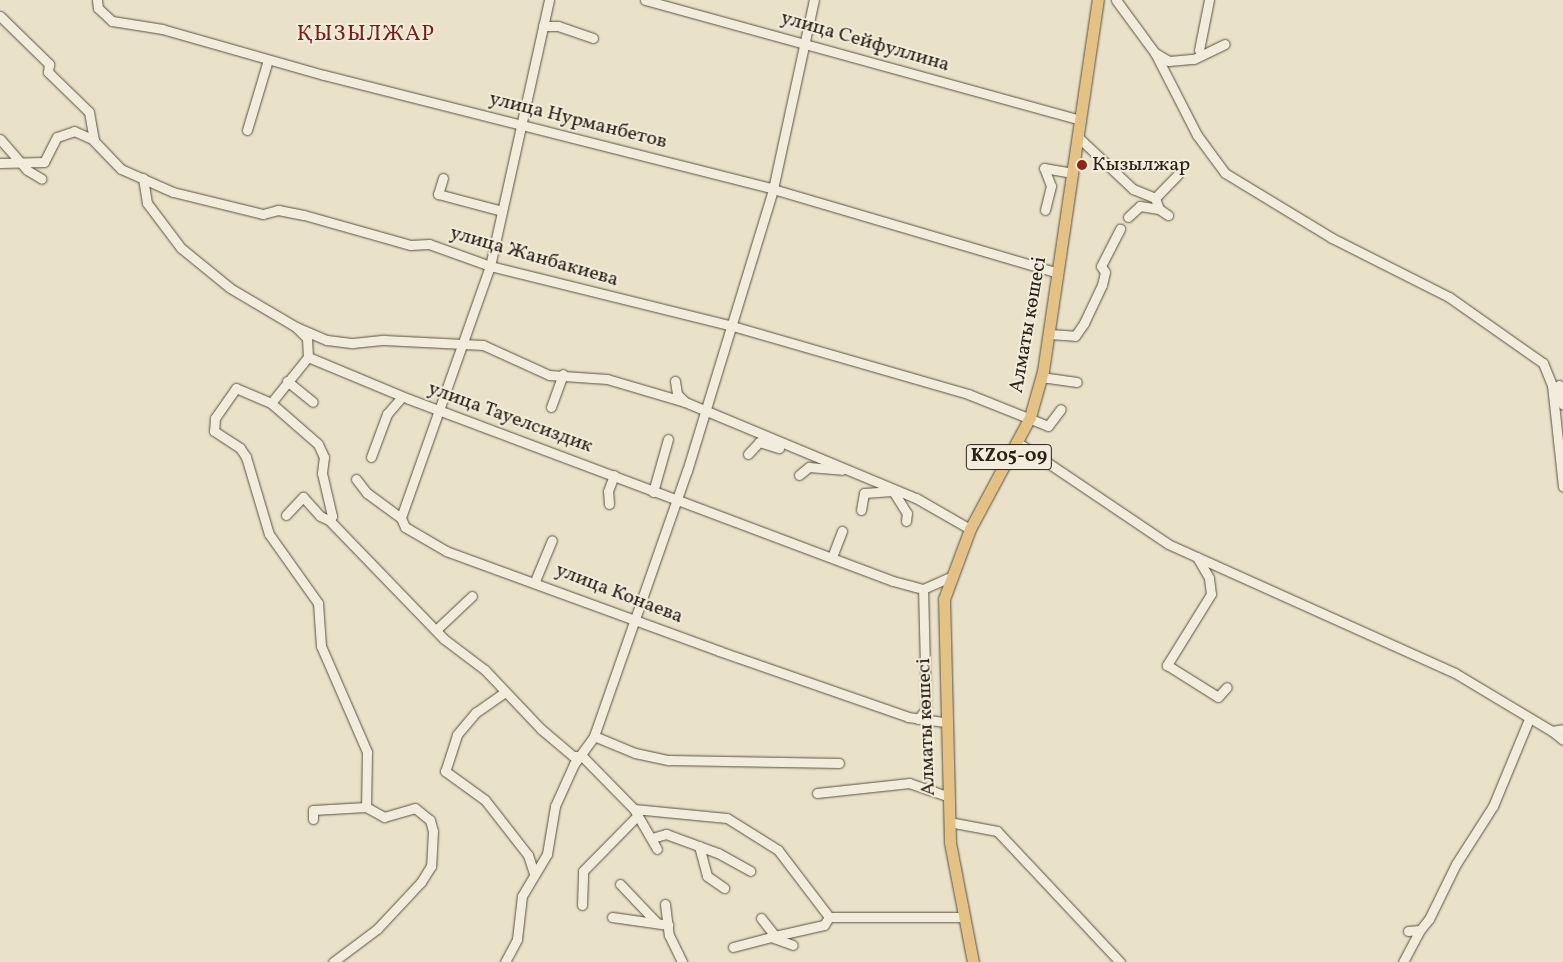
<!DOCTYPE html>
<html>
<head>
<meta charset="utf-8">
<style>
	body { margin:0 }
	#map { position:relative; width:1563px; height:962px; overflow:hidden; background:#e9e2c8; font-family:Vollkorn,serif }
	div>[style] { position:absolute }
	.roads { filter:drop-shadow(0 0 1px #5a5142) drop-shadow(0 0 1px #5a5142) }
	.minor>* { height:9px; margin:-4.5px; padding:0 4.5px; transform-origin:4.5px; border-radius:4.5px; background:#f1ecdb }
	.major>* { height:11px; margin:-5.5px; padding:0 5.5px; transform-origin:5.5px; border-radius:5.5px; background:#e4c184 }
	.dots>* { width:14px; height:14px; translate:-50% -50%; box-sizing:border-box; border:2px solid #f1ecdb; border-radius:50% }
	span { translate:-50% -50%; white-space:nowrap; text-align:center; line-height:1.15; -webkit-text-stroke:4px #f1ecdb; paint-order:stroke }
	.shield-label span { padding:1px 4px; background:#f1ecdb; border:1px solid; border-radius:4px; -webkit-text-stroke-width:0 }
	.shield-label { font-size:19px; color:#2b2116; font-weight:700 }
	.street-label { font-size:20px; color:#2b2116 }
	.poi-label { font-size:20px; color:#2b2116 }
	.left { translate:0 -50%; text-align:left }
	.quarter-label { font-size:22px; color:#7a1f14; letter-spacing:1px }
</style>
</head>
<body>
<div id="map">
	<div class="roads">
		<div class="minor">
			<i style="left:97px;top:0;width:8px;rotate:83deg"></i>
			<i style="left:98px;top:8px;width:19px;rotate:43deg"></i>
			<i style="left:112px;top:21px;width:51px;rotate:9.1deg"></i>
			<i style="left:162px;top:29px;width:168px;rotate:15.9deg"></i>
			<i style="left:324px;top:75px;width:463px;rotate:14.2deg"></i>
			<i style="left:773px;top:189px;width:297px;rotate:16.4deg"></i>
			<i style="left:549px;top:0;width:272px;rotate:102.5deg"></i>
			<i style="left:490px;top:266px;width:267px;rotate:109.5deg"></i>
			<i style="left:401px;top:518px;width:10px;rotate:66deg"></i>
			<i style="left:405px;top:527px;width:48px;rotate:30.3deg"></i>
			<i style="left:446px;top:551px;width:291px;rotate:20.1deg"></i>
			<i style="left:719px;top:651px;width:200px;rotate:19.2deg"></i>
			<i style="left:908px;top:717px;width:37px;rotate:8deg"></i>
			<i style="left:645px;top:0;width:451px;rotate:15.4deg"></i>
			<i style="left:1116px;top:0;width:66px;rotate:53.7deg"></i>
			<i style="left:1155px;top:53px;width:16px;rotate:30deg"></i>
			<i style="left:1169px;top:61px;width:25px;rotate:-5deg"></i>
			<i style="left:1194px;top:59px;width:34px;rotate:-26deg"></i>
			<i style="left:0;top:16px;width:69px;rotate:44.4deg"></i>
			<i style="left:49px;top:64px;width:8px;rotate:97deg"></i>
			<i style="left:48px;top:72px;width:57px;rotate:44.3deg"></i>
			<i style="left:89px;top:112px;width:29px;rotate:80deg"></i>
			<i style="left:94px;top:141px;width:39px;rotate:46deg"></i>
			<i style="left:121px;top:169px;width:57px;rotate:23.9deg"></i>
			<i style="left:173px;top:192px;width:93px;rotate:13.7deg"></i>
			<i style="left:263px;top:214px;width:16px;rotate:-15deg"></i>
			<i style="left:278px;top:210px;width:26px;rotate:11deg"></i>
			<i style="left:304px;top:215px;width:110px;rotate:15.8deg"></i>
			<i style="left:410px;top:245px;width:19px;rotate:-3deg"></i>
			<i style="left:429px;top:244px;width:65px;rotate:19.8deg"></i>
			<i style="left:490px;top:266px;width:246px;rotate:13.9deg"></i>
			<i style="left:729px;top:325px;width:249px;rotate:16.1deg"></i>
			<i style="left:968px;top:394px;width:86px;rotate:21.8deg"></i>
			<i style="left:1048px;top:426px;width:21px;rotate:-53deg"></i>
			<i style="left:543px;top:26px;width:15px"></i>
			<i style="left:558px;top:26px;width:37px;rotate:19deg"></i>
			<i style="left:1199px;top:50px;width:51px;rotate:-78.7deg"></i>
			<i style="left:1155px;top:53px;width:92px;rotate:62.9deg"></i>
			<i style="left:1197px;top:135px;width:47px;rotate:53.6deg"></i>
			<i style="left:1225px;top:173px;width:125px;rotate:31.3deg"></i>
			<i style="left:1332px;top:238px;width:131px;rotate:26.8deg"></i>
			<i style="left:1449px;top:297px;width:115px;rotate:35.1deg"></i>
			<i style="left:1543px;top:363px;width:24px;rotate:68deg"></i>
			<i style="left:1552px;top:385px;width:102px;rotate:83.8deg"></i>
			<i style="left:247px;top:130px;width:73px;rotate:-73.3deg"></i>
			<i style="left:1078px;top:137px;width:76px;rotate:43.4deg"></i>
			<i style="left:1133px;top:189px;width:24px;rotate:22deg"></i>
			<i style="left:1155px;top:198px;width:33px;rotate:-46deg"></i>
			<i style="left:0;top:139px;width:41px;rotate:48.9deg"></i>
			<i style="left:27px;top:170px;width:17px;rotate:31deg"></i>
			<i style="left:0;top:163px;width:44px;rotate:-1.3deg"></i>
			<i style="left:44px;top:162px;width:28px;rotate:-63deg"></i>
			<i style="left:57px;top:137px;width:18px;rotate:-19deg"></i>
			<i style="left:74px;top:131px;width:22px;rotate:24deg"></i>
			<i style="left:143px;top:178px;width:25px;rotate:81deg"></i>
			<i style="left:147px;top:203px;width:56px;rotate:52.9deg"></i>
			<i style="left:181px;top:248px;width:63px;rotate:39.2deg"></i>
			<i style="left:230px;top:288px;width:77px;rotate:30.6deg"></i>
			<i style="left:296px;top:327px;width:16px;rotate:45deg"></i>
			<i style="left:307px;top:338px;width:19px;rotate:87deg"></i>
			<i style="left:443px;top:178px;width:17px;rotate:107deg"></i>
			<i style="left:438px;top:194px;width:66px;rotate:14.9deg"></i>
			<i style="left:1159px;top:209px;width:11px;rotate:34deg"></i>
			<i style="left:1045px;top:210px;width:25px;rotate:-76deg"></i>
			<i style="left:1051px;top:186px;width:19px;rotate:-111deg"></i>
			<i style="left:1044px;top:168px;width:29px;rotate:10deg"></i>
			<i style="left:1128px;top:217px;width:16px;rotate:-43deg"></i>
			<i style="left:1140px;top:206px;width:19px;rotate:9deg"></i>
			<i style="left:1159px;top:209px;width:12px;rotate:-110deg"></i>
			<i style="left:296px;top:327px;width:34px;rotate:23deg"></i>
			<i style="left:327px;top:340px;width:26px;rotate:7deg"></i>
			<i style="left:353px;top:343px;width:31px;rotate:-6deg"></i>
			<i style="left:384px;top:340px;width:99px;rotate:2.9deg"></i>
			<i style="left:483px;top:345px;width:72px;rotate:24.4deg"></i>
			<i style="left:549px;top:375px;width:58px;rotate:3.9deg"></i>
			<i style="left:607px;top:379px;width:81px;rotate:16.4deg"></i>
			<i style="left:1049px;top:334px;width:26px;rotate:4deg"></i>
			<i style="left:1075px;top:336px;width:16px;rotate:-55deg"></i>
			<i style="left:1084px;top:323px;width:42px;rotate:-64.7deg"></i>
			<i style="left:1102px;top:285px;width:13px;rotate:-77deg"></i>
			<i style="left:1105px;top:272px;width:7px;rotate:-124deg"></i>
			<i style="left:1101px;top:266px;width:42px;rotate:-62.8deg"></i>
			<i style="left:1041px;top:377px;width:36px;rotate:8deg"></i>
			<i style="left:287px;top:381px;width:33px;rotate:39deg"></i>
			<i style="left:675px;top:381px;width:13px;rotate:81deg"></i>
			<i style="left:677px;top:394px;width:11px;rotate:45deg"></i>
			<i style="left:685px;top:402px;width:250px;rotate:22.6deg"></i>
			<i style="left:916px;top:498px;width:62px;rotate:29.9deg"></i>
			<i style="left:1559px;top:385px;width:20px;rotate:79deg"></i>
			<i style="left:271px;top:403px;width:38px;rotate:-157deg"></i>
			<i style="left:236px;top:388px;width:37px;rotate:125deg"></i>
			<i style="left:215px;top:418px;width:13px;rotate:94deg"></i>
			<i style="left:214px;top:431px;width:31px;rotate:33deg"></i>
			<i style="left:240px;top:448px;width:11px;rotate:56deg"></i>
			<i style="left:246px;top:457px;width:80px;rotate:73.4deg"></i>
			<i style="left:269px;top:534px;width:85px;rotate:54.6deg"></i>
			<i style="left:318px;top:603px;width:43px;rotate:86deg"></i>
			<i style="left:321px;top:646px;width:116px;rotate:66.5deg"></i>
			<i style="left:367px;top:752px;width:55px;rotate:91deg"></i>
			<i style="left:366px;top:807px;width:21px;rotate:29deg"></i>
			<i style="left:384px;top:817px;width:32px;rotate:-16deg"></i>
			<i style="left:415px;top:808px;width:19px;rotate:39deg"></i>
			<i style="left:430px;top:820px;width:11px;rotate:75deg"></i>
			<i style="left:433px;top:831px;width:35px;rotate:93deg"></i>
			<i style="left:431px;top:866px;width:19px;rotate:122deg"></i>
			<i style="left:421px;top:882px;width:64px;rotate:133.1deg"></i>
			<i style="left:377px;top:929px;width:55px;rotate:143.1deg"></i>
			<i style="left:551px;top:407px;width:35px;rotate:-70deg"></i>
			<i style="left:1017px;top:442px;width:182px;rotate:34deg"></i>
			<i style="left:1168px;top:544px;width:315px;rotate:24.2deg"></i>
			<i style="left:1455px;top:673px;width:113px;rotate:30.9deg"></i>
			<i style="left:1552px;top:731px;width:11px;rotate:-10deg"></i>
			<i style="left:748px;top:454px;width:16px;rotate:-47deg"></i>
			<i style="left:759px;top:442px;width:21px;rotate:17deg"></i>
			<i style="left:371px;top:457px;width:46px;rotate:-69.6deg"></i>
			<i style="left:387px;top:414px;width:23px;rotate:-49deg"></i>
			<i style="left:799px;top:475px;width:13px;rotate:-39deg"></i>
			<i style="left:809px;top:467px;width:33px;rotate:5deg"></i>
			<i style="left:356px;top:479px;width:18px;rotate:52deg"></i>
			<i style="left:367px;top:493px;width:42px;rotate:36.3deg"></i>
			<i style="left:653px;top:492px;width:55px;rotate:-74.2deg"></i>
			<i style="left:609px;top:504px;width:13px;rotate:-94deg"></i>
			<i style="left:608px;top:491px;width:17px;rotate:-69deg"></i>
			<i style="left:861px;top:510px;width:17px;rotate:-80deg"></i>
			<i style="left:864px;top:493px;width:29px;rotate:-4deg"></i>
			<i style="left:893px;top:491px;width:26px;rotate:58deg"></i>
			<i style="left:907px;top:513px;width:8px;rotate:97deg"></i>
			<i style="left:286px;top:515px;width:25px;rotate:-47deg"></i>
			<i style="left:303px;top:497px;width:25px;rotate:48deg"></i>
			<i style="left:320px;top:516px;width:10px;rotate:24deg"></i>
			<i style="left:329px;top:520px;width:5px;rotate:-53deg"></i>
			<i style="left:332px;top:516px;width:44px;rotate:-103.1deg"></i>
			<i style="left:322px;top:473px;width:16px;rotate:-83deg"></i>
			<i style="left:324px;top:457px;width:14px;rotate:-115deg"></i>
			<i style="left:318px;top:444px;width:62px;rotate:-138.9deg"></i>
			<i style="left:271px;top:403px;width:59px;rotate:-51.2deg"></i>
			<i style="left:308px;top:357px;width:109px;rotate:22.6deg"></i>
			<i style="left:409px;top:399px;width:517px;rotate:20.61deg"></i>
			<i style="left:893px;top:581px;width:31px;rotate:15deg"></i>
			<i style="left:923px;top:589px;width:27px;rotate:-24deg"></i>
			<i style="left:329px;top:520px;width:165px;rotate:46deg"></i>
			<i style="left:444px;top:639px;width:51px;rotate:37.1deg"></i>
			<i style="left:485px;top:670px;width:81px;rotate:46.5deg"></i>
			<i style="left:541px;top:729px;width:42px;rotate:40.2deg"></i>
			<i style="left:573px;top:756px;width:9px"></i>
			<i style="left:832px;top:557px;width:28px;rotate:-69deg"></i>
			<i style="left:1197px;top:557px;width:24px;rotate:60deg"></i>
			<i style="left:1209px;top:578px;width:16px;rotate:83deg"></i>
			<i style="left:1211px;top:594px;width:84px;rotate:121.8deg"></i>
			<i style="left:1167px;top:665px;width:60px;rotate:32.1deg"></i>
			<i style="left:1218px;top:697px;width:13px;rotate:-48deg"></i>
			<i style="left:535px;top:581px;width:44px;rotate:-67.5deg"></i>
			<i style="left:437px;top:629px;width:48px;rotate:-43.3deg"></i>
			<i style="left:505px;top:692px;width:35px;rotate:145deg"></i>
			<i style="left:476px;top:712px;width:30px;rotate:130deg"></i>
			<i style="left:457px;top:735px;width:38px;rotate:108deg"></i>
			<i style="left:445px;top:771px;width:49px;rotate:35.9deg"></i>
			<i style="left:485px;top:800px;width:70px;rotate:52deg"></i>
			<i style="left:528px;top:855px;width:19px;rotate:72deg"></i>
			<i style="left:918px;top:719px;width:13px;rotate:-51deg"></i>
			<i style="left:926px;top:709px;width:120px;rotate:-91.4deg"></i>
			<i style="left:1552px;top:731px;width:14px;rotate:39deg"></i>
			<i style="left:594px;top:736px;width:44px;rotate:22.5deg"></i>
			<i style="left:635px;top:753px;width:35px;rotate:12deg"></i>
			<i style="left:669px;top:760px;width:170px;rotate:1deg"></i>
			<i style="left:582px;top:756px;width:74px;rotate:45.5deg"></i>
			<i style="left:634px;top:809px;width:46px;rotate:60.1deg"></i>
			<i style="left:817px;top:793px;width:93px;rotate:-6.2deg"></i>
			<i style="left:909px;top:783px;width:40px;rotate:18.9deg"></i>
			<i style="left:634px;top:809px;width:93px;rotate:5.5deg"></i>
			<i style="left:727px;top:818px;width:60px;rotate:32.1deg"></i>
			<i style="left:778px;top:850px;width:84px;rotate:52.7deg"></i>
			<i style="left:829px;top:917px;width:135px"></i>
			<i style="left:313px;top:819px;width:9px;rotate:-90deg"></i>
			<i style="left:313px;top:810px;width:53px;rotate:-3.2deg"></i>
			<i style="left:949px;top:822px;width:49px;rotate:10.6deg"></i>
			<i style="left:997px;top:831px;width:180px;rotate:46.8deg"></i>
			<i style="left:652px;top:838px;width:15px;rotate:-16deg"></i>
			<i style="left:666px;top:834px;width:55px;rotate:20.1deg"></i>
			<i style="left:718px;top:853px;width:37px;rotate:29deg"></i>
			<i style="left:699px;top:846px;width:31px;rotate:75deg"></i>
			<i style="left:707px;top:876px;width:21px;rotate:35deg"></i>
			<i style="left:620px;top:884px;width:54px;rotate:46.5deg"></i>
			<i style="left:665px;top:904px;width:31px;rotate:83deg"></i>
			<i style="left:669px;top:935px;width:30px;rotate:64deg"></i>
			<i style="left:582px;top:905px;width:34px;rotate:-88deg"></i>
			<i style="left:583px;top:871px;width:78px;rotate:-45.5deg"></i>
			<i style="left:612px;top:917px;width:57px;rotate:8.1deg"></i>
			<i style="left:761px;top:918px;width:23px;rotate:52deg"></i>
			<i style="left:775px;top:936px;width:50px;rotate:-12.7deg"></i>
			<i style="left:824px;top:925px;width:9px;rotate:-58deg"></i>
			<i style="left:1408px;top:931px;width:12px;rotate:-5deg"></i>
			<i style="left:1420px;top:930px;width:14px;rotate:-51deg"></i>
			<i style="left:1429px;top:919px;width:61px;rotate:-63.9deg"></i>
			<i style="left:1456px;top:864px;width:69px;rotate:-57.5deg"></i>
			<i style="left:1493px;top:806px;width:94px;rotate:-67.5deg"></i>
			<i style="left:771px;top:937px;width:23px;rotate:20deg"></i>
			<i style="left:733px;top:947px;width:43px;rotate:-14.7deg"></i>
			<i style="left:505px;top:962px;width:26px;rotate:-62deg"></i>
			<i style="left:517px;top:939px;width:43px;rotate:-83.4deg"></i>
			<i style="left:522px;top:896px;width:49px;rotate:-59.2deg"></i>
			<i style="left:547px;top:854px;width:49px;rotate:-80.5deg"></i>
			<i style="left:555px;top:806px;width:46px;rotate:-65.7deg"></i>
			<i style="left:574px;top:764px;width:34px;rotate:-54deg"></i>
			<i style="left:594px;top:736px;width:281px;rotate:-70.7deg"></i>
			<i style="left:687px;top:471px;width:295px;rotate:-73deg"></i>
			<i style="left:773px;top:189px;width:193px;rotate:-77.8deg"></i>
			<i style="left:1403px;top:962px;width:36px;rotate:-62deg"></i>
		</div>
		<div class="major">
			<i style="left:973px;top:962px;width:122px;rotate:-100.9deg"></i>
			<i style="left:950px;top:842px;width:243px;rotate:-91.4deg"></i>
			<i style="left:944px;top:599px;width:75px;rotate:-69.6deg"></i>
			<i style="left:970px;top:529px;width:127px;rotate:-61.8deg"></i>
			<i style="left:1030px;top:417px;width:48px;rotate:-74.2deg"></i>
			<i style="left:1043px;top:371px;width:375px;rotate:-81.6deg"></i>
		</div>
	</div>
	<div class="dots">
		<i style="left:1082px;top:165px;background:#8f2418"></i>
	</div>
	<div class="shield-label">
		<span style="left:1009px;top:457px">KZ05-09</span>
	</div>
	<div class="street-label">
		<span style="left:865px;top:42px;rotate:16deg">улица Сейфуллина</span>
		<span style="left:578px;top:121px;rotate:14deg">улица Нурманбетов</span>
		<span style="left:534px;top:257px;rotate:16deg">улица Жанбакиева</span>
		<span style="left:1029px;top:325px;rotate:-80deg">Алматы көшесі</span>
		<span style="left:510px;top:418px;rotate:20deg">улица Тауелсиздик</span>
		<span style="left:619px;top:594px;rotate:21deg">улица Конаева</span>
		<span style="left:927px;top:727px;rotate:-92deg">Алматы көшесі</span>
	</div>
	<div class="poi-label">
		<span class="left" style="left:1092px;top:165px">Кызылжар</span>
	</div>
	<div class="quarter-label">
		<span style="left:366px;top:35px">ҚЫЗЫЛЖАР</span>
	</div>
</div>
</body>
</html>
